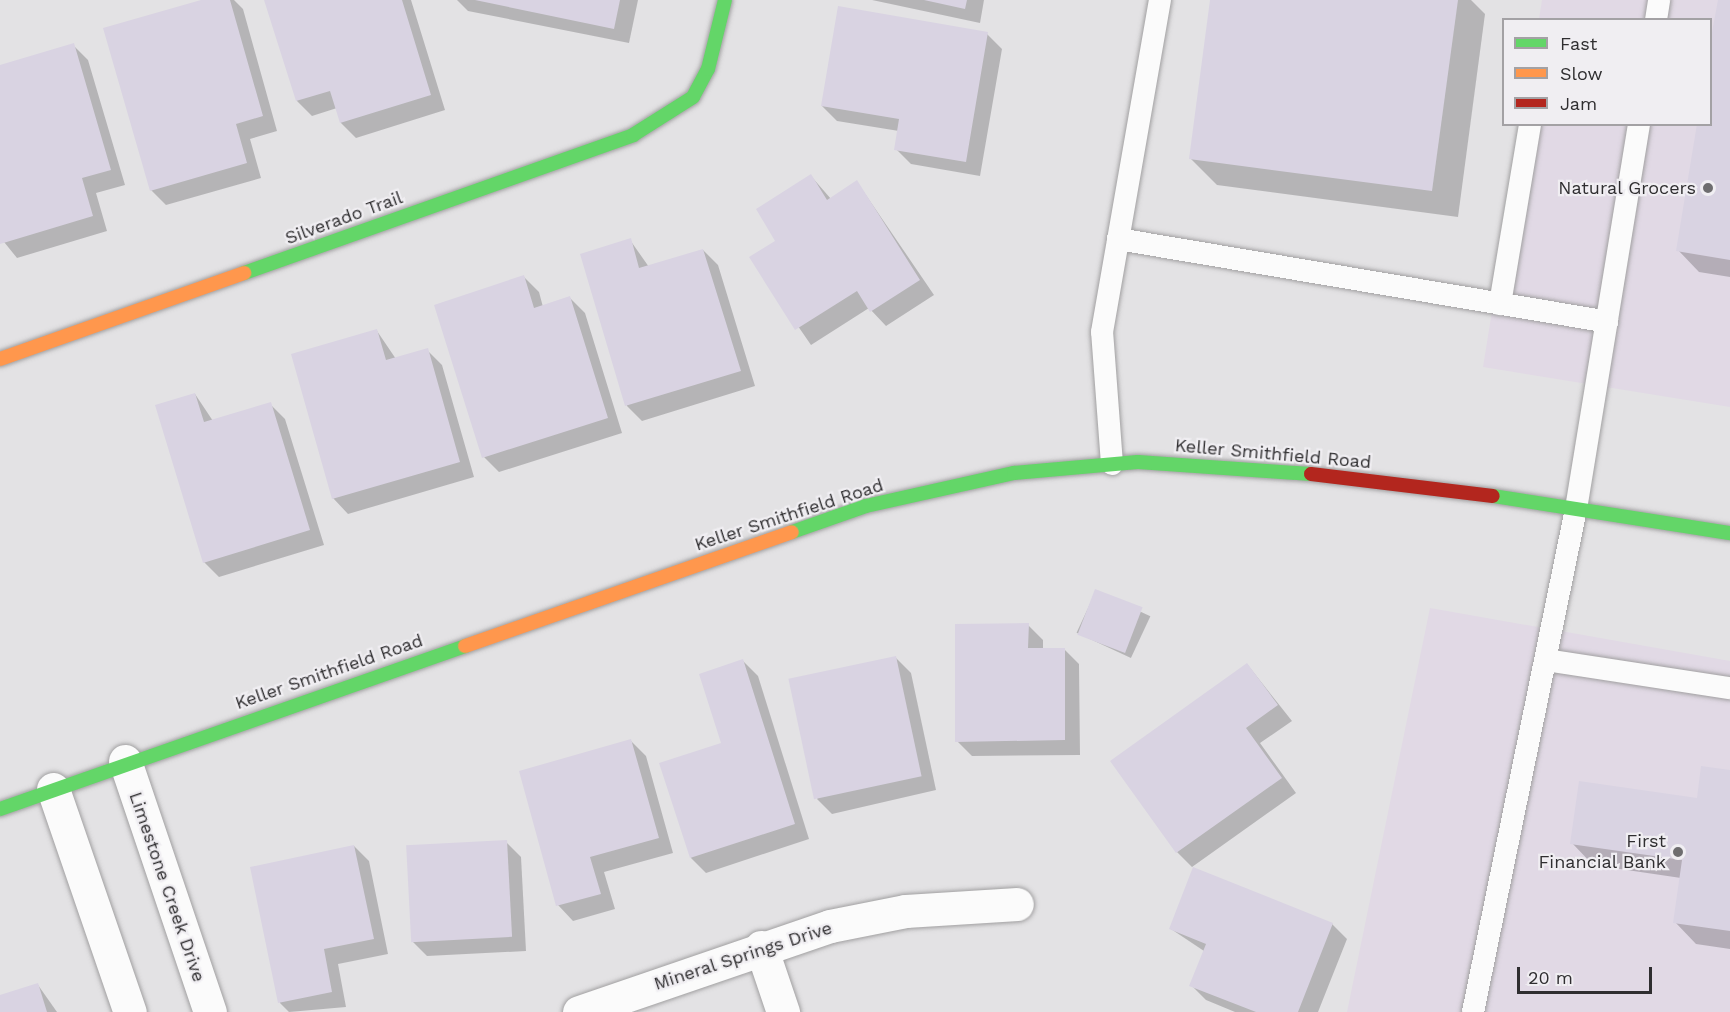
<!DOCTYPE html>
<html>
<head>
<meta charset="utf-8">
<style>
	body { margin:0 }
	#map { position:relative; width:1730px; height:1012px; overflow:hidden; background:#e3e2e4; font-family:"Work Sans",sans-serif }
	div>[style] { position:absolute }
	.commercial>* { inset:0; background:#e1d9e5 }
	.shadow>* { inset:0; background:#0003; transform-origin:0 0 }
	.building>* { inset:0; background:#d9d3e2; transform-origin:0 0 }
	.roads { filter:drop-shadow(0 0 2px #a1a0a1) drop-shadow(0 0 2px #a1a0a1) }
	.lane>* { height:22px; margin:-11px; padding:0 11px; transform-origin:11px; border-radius:11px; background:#fbfbfb }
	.street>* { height:33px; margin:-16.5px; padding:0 16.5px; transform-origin:16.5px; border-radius:16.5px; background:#fbfbfb }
	.fast>* { height:14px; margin:-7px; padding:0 7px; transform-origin:7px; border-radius:7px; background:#63d668 }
	.slow>* { height:14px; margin:-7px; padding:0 7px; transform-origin:7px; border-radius:7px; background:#ff974d }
	.jam>* { height:14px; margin:-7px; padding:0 7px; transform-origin:7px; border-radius:7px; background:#b3261e }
	.dots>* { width:16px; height:16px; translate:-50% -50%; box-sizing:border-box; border:3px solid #f0eef2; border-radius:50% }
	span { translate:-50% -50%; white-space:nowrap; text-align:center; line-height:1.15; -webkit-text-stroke:4.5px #f0eef2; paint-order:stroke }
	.poi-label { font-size:18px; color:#2f2e30 }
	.right { translate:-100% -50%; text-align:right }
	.street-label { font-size:18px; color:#2f2e30 }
	.legend { position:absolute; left:1502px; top:18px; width:210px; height:108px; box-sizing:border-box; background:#f0eef2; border:2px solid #a3a1a4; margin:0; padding:8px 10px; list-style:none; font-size:18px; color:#2f2e30 }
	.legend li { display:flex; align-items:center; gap:12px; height:30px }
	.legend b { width:30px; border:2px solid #a3a1a4 }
	.scale { position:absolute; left:1517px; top:967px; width:135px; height:27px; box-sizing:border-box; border:3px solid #2f2e30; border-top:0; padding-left:8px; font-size:18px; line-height:21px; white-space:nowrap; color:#2f2e30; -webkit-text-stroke:4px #f0eef2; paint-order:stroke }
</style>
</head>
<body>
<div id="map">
	<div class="commercial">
		<i style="clip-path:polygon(1542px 0,1730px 0,1730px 407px,1483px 367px,1522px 125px,1710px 124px,1710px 20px,1539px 19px)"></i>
		<i style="clip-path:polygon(1430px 608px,1730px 661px,1730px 1012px,1347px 1012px)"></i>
	</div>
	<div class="shadow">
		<i style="clip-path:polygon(206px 0,234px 0,243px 9px,277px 131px,250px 139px,261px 178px,166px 205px,151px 190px)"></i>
		<i style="clip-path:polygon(266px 0,411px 0,445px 110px,356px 138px,341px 123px,337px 108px,312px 116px,297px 101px)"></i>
		<i style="clip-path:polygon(457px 0,638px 0,629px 43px,468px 11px)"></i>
		<i style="clip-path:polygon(872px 0,984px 0,980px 23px)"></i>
		<i style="clip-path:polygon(1212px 0,1471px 0,1485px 14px,1458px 217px,1217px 185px,1190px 158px)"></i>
		<i style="clip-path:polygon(1719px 0,1730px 0,1730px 277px,1699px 272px,1678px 250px,1710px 124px)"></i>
		<i style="clip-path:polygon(987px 34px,1002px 49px,980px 176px,911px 164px,896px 149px,899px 131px,837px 121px,822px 106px)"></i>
		<i style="clip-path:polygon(73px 45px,88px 60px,125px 185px,96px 193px,107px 231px,17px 258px,0 237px,0 67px)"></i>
		<i style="clip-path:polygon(811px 176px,831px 199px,857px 182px,934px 295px,886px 326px,869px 308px,811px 345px,751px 258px,777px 241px)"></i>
		<i style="clip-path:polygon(630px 240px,649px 267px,703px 250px,718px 265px,755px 386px,642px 421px,627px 406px,582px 255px)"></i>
		<i style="clip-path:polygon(524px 277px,539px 292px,543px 307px,570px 298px,585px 313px,622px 433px,499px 472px,484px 457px)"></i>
		<i style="clip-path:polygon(377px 331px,396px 359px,427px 350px,442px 365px,474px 477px,348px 514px,333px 498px)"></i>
		<i style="clip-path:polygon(195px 394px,213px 421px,270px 404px,285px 419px,324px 545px,219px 577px,204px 562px)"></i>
		<i style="left:1096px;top:591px;width:60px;height:46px;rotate:25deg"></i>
		<i style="clip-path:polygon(1028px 625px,1043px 640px,1043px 649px,1064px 649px,1079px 664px,1080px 755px,972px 756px,957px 741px)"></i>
		<i style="clip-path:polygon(896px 658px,911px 673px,936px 790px,832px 814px,817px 799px)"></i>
		<i style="clip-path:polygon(743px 661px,758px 676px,809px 839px,706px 873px,691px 858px)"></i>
		<i style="clip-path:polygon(1247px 664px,1292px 721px,1260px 743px,1296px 793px,1192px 867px,1177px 852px)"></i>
		<i style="clip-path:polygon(631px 741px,646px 756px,673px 853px,604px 872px,615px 909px,573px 921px,558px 905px)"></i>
		<i style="clip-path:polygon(1730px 771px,1730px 949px,1696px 944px,1675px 922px,1681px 878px,1593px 865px,1572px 843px,1698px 800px)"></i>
		<i style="clip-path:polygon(506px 842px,521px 857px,526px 951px,427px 956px,412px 941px)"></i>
		<i style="clip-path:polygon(354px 846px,369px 861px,388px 954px,338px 964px,346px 1007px,289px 1012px,280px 1003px,252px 868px)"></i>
		<i style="clip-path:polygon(1332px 924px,1347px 939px,1318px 1012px,1235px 1012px,1206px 1000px,1191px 985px,1204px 951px,1171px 929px)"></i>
		<i style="clip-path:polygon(38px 985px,57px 1012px,0 1012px,0 997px)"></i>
	</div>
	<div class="building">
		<i style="clip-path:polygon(201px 0,230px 0,263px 116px,236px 124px,247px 163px,150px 191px,103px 28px)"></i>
		<i style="clip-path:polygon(264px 0,402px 0,431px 95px,340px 123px,330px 91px,296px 101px)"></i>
		<i style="clip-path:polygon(475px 0,620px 0,614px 29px)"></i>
		<i style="clip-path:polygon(924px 0,967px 0,965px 9px)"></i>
		<i style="clip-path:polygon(1210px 0,1458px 0,1432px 191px,1189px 159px)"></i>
		<i style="clip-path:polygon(1718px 0,1730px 0,1730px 260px,1676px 251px,1697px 124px,1710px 124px,1710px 43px)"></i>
		<i style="clip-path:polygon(838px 6px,988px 32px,966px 162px,894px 150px,899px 119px,821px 106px)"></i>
		<i style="clip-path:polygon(74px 43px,111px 170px,82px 178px,93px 216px,0 244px,0 65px)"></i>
		<i style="clip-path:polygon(811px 174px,827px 200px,857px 180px,920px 280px,870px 312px,857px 291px,795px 330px,749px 257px,775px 241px,756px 209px)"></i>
		<i style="clip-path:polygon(631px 238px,639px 268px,703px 249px,741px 371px,625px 406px,580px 254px)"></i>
		<i style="clip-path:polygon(524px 275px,534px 308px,570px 296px,608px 418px,482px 458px,434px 305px)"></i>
		<i style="clip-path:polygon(377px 329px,386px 360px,428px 348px,460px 462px,332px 499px,291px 354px)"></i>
		<i style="clip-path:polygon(195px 393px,204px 422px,271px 402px,310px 530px,203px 563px,155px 405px)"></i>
		<i style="left:1095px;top:589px;width:51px;height:49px;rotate:21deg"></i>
		<i style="clip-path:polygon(1029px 623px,1028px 648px,1065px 648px,1065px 740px,955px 742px,955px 624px)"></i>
		<i style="left:896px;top:656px;width:123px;height:110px;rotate:78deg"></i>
		<i style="clip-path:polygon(743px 659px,795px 824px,690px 858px,659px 763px,721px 743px,699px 674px)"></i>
		<i style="clip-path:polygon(1247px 663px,1278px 705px,1246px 728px,1282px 778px,1176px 853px,1110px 761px)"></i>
		<i style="clip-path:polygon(631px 739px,659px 838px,590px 857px,601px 894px,556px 906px,519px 771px)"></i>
		<i style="clip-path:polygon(1701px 766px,1730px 770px,1730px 931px,1673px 923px,1682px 860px,1570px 844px,1579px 781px,1697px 798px)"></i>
		<i style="left:507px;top:840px;width:97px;height:101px;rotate:87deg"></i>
		<i style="clip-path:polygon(354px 845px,374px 939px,324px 949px,332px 992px,278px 1003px,250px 867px)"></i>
		<i style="clip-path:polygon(1193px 867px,1333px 923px,1298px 1012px,1256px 1012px,1189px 986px,1206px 944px,1169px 929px)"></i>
		<i style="clip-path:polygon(38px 983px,47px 1012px,0 1012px,0 995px)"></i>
	</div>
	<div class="roads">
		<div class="lane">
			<i style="left:1656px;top:20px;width:20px;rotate:-81deg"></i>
			<i style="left:1118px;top:239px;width:496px;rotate:9.6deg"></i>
			<i style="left:1500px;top:304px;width:182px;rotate:-80.5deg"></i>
			<i style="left:1112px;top:464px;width:132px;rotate:-94.3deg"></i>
			<i style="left:1102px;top:332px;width:337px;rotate:-80.1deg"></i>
			<i style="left:1546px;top:660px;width:186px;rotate:8.7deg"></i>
			<i style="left:1473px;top:1012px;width:513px;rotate:-78.43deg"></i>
			<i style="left:1576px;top:509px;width:390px;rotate:-80.7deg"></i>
		</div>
		<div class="street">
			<i style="left:125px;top:761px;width:265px;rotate:71.3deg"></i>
			<i style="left:53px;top:789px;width:236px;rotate:71deg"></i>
			<i style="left:761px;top:947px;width:69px;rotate:71.3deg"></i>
			<i style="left:579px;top:1012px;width:265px;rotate:-18.9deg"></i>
			<i style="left:830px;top:926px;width:77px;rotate:-11.2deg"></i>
			<i style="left:906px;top:911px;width:111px;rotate:-3.6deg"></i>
		</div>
		<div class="fast">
			<i style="left:244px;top:273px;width:413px;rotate:-19.5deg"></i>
			<i style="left:633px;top:135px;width:71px;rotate:-32.3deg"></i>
			<i style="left:693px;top:97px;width:32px;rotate:-62deg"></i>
			<i style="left:708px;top:69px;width:71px;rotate:-76.2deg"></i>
			<i style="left:1493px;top:496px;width:240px;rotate:8.9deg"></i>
			<i style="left:792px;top:532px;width:78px;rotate:-19.4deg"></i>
			<i style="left:866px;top:506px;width:152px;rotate:-12.6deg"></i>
			<i style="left:1014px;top:473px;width:124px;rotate:-5.1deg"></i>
			<i style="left:1138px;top:462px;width:173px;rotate:4deg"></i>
			<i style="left:0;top:809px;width:493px;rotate:-19.3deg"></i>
		</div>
		<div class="slow">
			<i style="left:0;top:359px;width:259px;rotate:-19.4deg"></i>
			<i style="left:465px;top:646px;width:346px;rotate:-19.2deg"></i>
		</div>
		<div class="jam">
			<i style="left:1311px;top:474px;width:183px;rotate:6.9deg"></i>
		</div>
	</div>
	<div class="dots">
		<i style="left:1708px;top:188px;background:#6e6d6f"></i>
		<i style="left:1678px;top:852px;background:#6e6d6f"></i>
	</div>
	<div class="poi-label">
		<span class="right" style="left:1696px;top:188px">Natural Grocers</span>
		<span class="right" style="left:1666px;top:852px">First<br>Financial Bank</span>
	</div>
	<div class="street-label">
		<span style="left:344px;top:218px;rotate:-20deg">Silverado Trail</span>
		<span style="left:1273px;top:454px;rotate:5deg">Keller Smithfield Road</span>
		<span style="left:789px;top:515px;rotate:-18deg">Keller Smithfield Road</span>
		<span style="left:329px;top:672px;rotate:-19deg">Keller Smithfield Road</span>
		<span style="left:167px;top:887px;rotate:71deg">Limestone Creek Drive</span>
		<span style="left:743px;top:956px;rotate:-18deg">Mineral Springs Drive</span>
	</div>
	<ul class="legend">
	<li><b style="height:8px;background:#63d668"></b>Fast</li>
	<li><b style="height:8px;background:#ff974d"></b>Slow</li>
	<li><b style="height:8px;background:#b3261e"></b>Jam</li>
	</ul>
	<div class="scale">20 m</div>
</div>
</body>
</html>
